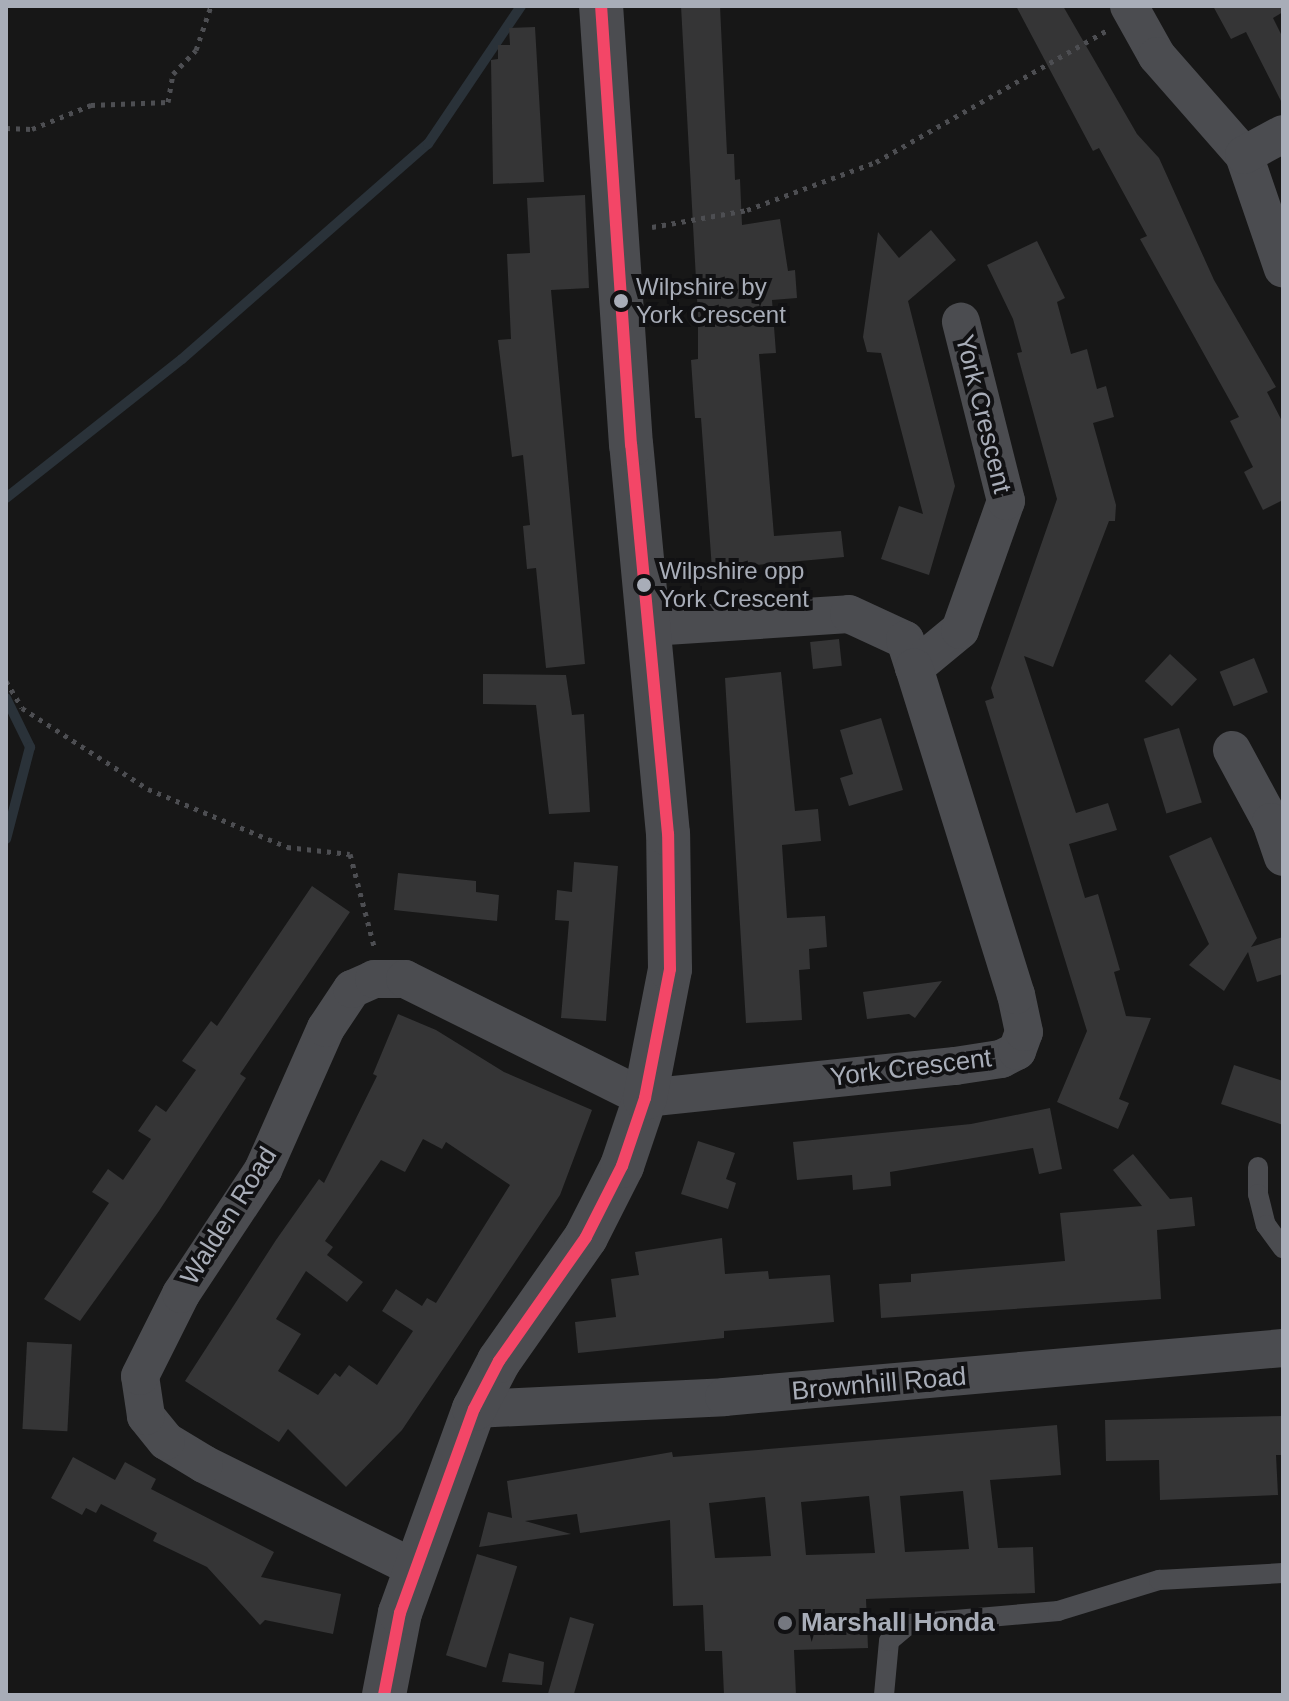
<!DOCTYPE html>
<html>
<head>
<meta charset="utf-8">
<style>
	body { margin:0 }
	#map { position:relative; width:1289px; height:1701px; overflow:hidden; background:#171717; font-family:Arial,sans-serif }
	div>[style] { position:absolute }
	.stream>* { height:10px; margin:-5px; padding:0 5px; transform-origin:5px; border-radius:5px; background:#2a3239 }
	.building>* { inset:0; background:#353536; transform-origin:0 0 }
	.path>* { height:5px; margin-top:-2.5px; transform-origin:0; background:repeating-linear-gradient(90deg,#4d4e52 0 4px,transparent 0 10px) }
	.service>* { height:20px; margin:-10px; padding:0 10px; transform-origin:10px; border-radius:10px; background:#4b4c50 }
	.minor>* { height:38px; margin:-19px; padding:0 19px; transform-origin:19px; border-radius:19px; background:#4b4c50 }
	.tertiary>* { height:44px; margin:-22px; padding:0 22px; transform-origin:22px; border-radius:22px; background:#4b4c50 }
	.bus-1>* { height:12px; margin:-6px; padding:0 6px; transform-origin:6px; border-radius:6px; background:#f34667 }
	.dots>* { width:22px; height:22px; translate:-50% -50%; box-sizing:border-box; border:4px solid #111113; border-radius:50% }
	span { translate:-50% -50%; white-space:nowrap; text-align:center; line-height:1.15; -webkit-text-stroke:8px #111113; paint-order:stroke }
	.bus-label { font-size:24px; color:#a8adb8 }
	.left { translate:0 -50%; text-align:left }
	.street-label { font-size:26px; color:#a8adb8 }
	.poi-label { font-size:26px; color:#a8adb8; font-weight:700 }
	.frame { position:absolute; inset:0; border:8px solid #a8adb8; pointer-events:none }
</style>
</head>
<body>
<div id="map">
	<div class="stream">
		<i style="left:6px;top:498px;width:224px;rotate:-38.3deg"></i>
		<i style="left:182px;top:359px;width:327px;rotate:-41.2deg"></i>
		<i style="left:428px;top:144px;width:166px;rotate:-56deg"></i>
		<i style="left:6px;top:698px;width:55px;rotate:63.9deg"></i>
		<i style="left:30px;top:747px;width:95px;rotate:104.6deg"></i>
	</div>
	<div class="building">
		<i style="clip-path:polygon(681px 6px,720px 6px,727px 154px,734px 154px,735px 180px,740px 179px,742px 225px,780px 219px,788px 271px,795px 270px,797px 298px,772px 300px,776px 353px,759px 354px,774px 536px,841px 531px,844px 557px,712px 569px,701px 418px,695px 418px,691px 360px,698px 359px,698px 316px)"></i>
		<i style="clip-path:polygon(1016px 6px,1063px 6px,1137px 134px,1159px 158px,1214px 280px,1276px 387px,1267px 392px,1283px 423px,1283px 500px,1263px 510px,1244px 472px,1253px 467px,1230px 421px,1239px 417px,1140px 239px,1147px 236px,1099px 148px,1093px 151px)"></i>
		<i style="clip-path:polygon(1213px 6px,1283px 6px,1283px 12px,1273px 18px,1283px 38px,1283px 105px,1246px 32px,1231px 39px)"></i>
		<i style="clip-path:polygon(535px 27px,544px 182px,493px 184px,491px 60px,498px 59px,498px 45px,510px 45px,509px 28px)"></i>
		<i style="clip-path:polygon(585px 195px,589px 288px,551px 290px,585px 664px,546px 668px,536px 568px,527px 569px,523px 526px,530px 525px,523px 455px,512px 457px,498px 340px,511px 339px,507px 254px,530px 253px,527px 198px)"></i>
		<i style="clip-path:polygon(931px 230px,956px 260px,908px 301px,955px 486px,929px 575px,881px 559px,899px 506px,923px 514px,881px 353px,867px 352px,863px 337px,878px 232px,899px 258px)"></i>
		<i style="clip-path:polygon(1037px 241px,1065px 298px,1057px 302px,1071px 354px,1087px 349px,1097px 389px,1106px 386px,1114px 417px,1093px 423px,1116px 505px,1115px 521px,1109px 521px,1053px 667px,1024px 656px,1076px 813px,1108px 803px,1117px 830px,1069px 844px,1085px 898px,1098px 894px,1120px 970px,1114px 972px,1126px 1016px,1151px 1018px,1119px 1099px,1129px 1103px,1118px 1129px,1057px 1102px,1087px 1031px,985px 701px,994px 698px,991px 688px,1057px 499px,1017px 353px,1022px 352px,1013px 319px,987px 265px)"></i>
		<i style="left:839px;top:639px;width:27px;height:29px;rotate:84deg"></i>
		<i style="left:1170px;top:654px;width:37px;height:37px;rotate:43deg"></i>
		<i style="left:1254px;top:658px;width:37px;height:37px;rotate:68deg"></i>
		<i style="clip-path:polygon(781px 672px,795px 811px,818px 809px,821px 841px,782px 845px,787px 918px,825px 916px,827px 947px,809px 949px,810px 969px,799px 970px,802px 1020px,746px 1023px,725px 678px)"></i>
		<i style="clip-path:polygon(483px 674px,566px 675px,572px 715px,584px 714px,590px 812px,549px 814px,536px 705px,483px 704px)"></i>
		<i style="clip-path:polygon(881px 718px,903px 790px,849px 806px,840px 778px,853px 774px,840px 730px)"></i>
		<i style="left:1179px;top:728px;width:78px;height:37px;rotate:73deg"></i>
		<i style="clip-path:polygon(1211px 837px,1257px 938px,1251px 947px,1283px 937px,1283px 974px,1257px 982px,1248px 952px,1224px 991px,1189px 965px,1209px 944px,1169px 856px)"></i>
		<i style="clip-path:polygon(574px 862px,618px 866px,606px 1021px,561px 1018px,569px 921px,555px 920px,557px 890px,572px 892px)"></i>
		<i style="clip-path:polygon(398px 873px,476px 881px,476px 892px,499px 895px,497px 921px,394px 910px)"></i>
		<i style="clip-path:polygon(312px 886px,350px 912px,240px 1074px,246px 1078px,159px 1211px,80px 1321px,44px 1299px,109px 1203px,92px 1192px,108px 1169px,123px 1180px,151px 1139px,138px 1131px,156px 1105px,166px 1112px,196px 1070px,182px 1061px,211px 1021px,217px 1026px)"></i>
		<i style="clip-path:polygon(942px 981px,915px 1018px,909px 1014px,867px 1019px,863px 992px)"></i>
		<i style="clip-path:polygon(evenodd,398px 1014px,436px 1030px,504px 1072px,592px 1110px,560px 1195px,402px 1430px,346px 1487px,288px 1429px,279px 1442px,185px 1381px,276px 1240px,319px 1179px,324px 1183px,377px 1076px,373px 1074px,398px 1014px,423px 1139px,442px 1149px,446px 1142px,510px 1185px,436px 1303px,427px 1298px,422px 1306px,396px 1289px,382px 1311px,413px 1331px,377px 1385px,349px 1365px,340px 1377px,335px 1373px,318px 1395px,278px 1371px,301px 1334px,276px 1319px,306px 1271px,347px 1302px,363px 1282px,327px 1255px,333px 1247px,325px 1241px,381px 1160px,405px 1172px,423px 1139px)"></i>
		<i style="clip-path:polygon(1234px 1065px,1283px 1081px,1283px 1125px,1221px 1104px)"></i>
		<i style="clip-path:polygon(1050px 1108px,1062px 1169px,1039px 1174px,1033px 1148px,890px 1172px,891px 1186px,853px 1190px,852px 1175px,797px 1180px,793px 1142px,971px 1124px)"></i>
		<i style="clip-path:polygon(698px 1141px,735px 1153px,726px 1179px,736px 1183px,728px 1209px,681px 1194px)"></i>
		<i style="clip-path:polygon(1133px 1154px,1170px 1199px,1192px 1197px,1195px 1226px,1157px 1230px,1161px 1299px,881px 1318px,879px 1284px,911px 1282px,911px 1274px,1065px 1261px,1060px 1213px,1142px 1206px,1113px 1170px)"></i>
		<i style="clip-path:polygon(722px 1238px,725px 1274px,768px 1271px,769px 1279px,830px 1275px,834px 1322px,724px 1331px,724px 1338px,578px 1353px,575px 1322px,616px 1317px,611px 1279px,639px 1275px,635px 1252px)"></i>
		<i style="left:27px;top:1342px;width:45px;height:87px;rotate:3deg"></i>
		<i style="clip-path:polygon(1283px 1416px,1283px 1455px,1276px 1455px,1278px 1495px,1160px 1500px,1159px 1460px,1106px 1461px,1105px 1420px)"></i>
		<i style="clip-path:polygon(evenodd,1057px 1425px,1061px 1475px,990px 1480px,998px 1548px,1033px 1547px,1035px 1593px,866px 1599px,868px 1648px,794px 1650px,796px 1695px,724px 1695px,722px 1651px,705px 1651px,703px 1605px,673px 1606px,670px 1520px,580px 1533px,577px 1514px,525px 1521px,571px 1534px,479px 1547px,488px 1512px,512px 1518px,507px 1481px,672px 1452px,673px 1457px,1057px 1425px,963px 1491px,969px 1549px,905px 1552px,900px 1496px,963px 1491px,1057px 1425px,869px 1496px,875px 1553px,806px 1555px,801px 1502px,869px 1496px,1057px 1425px,765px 1497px,771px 1556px,715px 1558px,709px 1503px,765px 1497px)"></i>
		<i style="clip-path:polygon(73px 1457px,115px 1480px,125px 1462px,156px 1479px,151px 1489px,274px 1552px,261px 1577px,341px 1594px,333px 1634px,265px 1620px,260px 1625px,207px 1567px,153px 1541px,157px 1533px,101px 1504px,96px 1513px,86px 1508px,82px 1515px,51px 1498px)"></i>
		<i style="left:477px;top:1554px;width:42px;height:106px;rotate:17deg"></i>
		<i style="left:570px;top:1617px;width:25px;height:82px;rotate:16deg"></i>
		<i style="clip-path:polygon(509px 1653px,544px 1662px,542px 1685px,502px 1682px)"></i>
	</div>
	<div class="path">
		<i style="left:6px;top:128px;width:26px;rotate:2deg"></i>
		<i style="left:32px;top:129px;width:64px;rotate:-22.1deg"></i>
		<i style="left:91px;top:105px;width:77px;rotate:-2.2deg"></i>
		<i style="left:168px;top:102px;width:28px;rotate:-80deg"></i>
		<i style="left:173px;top:74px;width:33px;rotate:-46deg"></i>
		<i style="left:196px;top:50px;width:46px;rotate:-71.2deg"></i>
		<i style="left:652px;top:227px;width:97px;rotate:-10.1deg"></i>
		<i style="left:747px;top:210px;width:138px;rotate:-20.4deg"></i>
		<i style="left:876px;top:162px;width:265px;rotate:-29.7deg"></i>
		<i style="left:6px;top:681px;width:31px;rotate:59deg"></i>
		<i style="left:22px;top:708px;width:150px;rotate:32.7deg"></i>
		<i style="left:148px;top:789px;width:151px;rotate:22.6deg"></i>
		<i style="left:287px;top:847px;width:63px;rotate:6.3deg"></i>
		<i style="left:350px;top:854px;width:95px;rotate:75.4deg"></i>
	</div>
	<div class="service">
		<i style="left:1258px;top:1167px;width:27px;rotate:90deg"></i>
		<i style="left:1258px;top:1194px;width:32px;rotate:76deg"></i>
		<i style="left:1266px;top:1225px;width:29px;rotate:54deg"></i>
		<i style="left:884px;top:1695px;width:54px;rotate:-84.7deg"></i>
		<i style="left:889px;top:1641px;width:26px;rotate:-40deg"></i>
		<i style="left:909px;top:1624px;width:150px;rotate:-5deg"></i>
		<i style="left:1058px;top:1611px;width:106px;rotate:-17.1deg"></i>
		<i style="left:1159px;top:1580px;width:124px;rotate:-3.2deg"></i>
	</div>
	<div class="minor">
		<i style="left:1129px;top:6px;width:57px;rotate:60.8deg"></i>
		<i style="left:1157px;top:56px;width:132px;rotate:48.7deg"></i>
		<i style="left:1244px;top:155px;width:120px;rotate:71.1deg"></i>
		<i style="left:1244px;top:155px;width:44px;rotate:-28.3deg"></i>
		<i style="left:650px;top:627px;width:199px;rotate:-3.7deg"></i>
		<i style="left:849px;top:614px;width:62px;rotate:24.9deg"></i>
		<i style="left:905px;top:640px;width:29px;rotate:72deg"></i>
		<i style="left:914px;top:668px;width:60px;rotate:-39.6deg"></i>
		<i style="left:960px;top:630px;width:137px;rotate:-70.4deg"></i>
		<i style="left:1006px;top:501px;width:185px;rotate:-104.1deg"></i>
		<i style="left:1232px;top:750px;width:82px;rotate:61.6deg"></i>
		<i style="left:1271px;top:822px;width:37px;rotate:71deg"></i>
		<i style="left:474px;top:1409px;width:250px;rotate:-2.7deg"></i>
		<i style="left:724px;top:1397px;width:561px;rotate:-5.01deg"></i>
		<i style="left:414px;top:1568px;width:234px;rotate:-153.7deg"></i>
		<i style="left:204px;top:1464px;width:44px;rotate:-148.8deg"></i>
		<i style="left:166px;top:1441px;width:32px;rotate:-129deg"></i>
		<i style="left:146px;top:1416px;width:40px;rotate:-98.5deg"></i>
		<i style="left:140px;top:1376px;width:92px;rotate:-63.4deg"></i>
		<i style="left:181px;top:1294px;width:149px;rotate:-56.5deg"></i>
		<i style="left:263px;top:1170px;width:155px;rotate:-66.1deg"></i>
		<i style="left:326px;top:1028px;width:47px;rotate:-56.3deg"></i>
		<i style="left:352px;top:989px;width:24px;rotate:-24deg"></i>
		<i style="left:374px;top:979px;width:31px"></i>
		<i style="left:405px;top:979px;width:268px;rotate:26.4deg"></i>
		<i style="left:645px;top:1098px;width:312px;rotate:-5.9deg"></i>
		<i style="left:955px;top:1066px;width:47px;rotate:-8.7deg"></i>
		<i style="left:1001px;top:1059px;width:18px;rotate:-27deg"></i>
		<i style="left:1017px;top:1051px;width:20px;rotate:-70deg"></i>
		<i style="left:1024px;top:1032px;width:38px;rotate:-102deg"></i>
		<i style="left:1016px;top:995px;width:343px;rotate:-107.3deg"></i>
	</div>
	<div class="tertiary">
		<i style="left:384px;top:1695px;width:84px;rotate:-79deg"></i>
		<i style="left:400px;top:1613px;width:217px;rotate:-70.1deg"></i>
		<i style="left:474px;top:1409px;width:54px;rotate:-62.5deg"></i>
		<i style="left:499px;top:1361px;width:151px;rotate:-54.9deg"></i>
		<i style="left:586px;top:1237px;width:80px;rotate:-63.1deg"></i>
		<i style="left:622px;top:1166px;width:72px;rotate:-71.3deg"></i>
		<i style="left:645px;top:1098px;width:131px;rotate:-79deg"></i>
		<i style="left:670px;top:969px;width:135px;rotate:-90.8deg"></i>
		<i style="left:668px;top:834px;width:391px;rotate:-95.4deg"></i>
		<i style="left:631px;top:445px;width:440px;rotate:-93.9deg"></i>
	</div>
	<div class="bus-1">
		<i style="left:384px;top:1695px;width:84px;rotate:-79deg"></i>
		<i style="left:400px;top:1613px;width:217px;rotate:-70.1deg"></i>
		<i style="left:474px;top:1409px;width:54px;rotate:-62.5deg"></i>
		<i style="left:499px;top:1361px;width:151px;rotate:-54.9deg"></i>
		<i style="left:586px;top:1237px;width:80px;rotate:-63.1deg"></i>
		<i style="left:622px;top:1166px;width:72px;rotate:-71.3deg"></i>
		<i style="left:645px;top:1098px;width:131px;rotate:-79deg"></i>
		<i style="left:670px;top:969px;width:135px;rotate:-90.8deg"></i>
		<i style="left:668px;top:834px;width:391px;rotate:-95.4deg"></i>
		<i style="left:631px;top:445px;width:440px;rotate:-93.9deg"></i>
	</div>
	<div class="dots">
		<i style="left:621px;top:301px;background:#a8adb8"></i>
		<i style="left:644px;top:585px;background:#a8adb8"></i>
		<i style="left:785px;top:1623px;background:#757880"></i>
	</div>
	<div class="bus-label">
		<span class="left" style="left:636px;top:301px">Wilpshire by<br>York Crescent</span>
		<span class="left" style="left:659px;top:585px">Wilpshire opp<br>York Crescent</span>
	</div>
	<div class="street-label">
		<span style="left:983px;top:414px;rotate:76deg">York Crescent</span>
		<span style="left:911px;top:1068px;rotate:-7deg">York Crescent</span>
		<span style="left:229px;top:1216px;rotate:-58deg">Walden Road</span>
		<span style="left:879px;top:1384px;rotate:-5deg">Brownhill Road</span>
	</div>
	<div class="poi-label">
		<span class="left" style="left:801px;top:1623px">Marshall Honda</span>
	</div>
	<div class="frame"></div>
</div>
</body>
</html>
